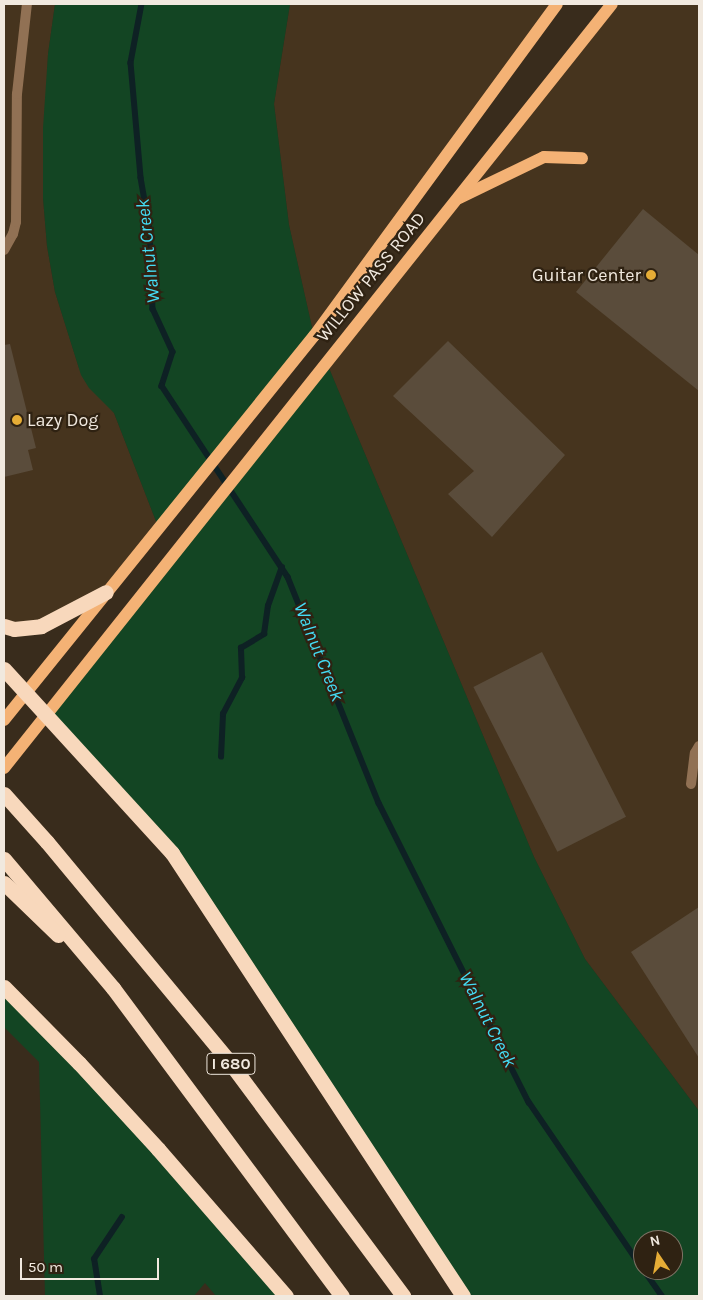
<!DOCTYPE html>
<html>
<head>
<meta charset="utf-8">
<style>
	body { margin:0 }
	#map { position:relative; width:703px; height:1300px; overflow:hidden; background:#392c1c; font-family:Karla,sans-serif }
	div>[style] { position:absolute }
	.built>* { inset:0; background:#46341e }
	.green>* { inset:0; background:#134523 }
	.stream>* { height:5.5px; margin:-2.75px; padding:0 2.75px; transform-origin:2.75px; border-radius:2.75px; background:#0e2124 }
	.building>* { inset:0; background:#5a4c3b; transform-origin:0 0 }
	.minor>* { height:10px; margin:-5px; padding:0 5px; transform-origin:5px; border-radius:5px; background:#917154 }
	.primary>* { height:12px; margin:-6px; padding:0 6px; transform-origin:6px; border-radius:6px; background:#f4b275 }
	.motorway>* { height:15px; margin:-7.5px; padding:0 7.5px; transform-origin:7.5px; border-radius:7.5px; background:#f8d8bc }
	.dots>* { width:14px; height:14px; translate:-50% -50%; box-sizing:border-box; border:2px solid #2f2212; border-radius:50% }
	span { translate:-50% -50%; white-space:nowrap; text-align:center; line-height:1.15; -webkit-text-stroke:4.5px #2f2212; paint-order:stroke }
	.shield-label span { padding:1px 4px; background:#2f2212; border:1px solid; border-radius:4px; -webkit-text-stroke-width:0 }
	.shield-label { font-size:16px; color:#f1e9df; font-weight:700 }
	.poi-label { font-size:18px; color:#f1e9df }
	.right { translate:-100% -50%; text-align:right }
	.left { translate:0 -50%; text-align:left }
	.street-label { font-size:18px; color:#f1e9df }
	.water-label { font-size:19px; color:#44dcf4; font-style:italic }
	.frame { position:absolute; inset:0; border:5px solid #f1e9df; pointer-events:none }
	.north { position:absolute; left:633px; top:1230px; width:50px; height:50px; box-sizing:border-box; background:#2f2212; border:1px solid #7d7264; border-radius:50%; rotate:348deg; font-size:14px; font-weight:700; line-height:20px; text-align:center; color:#f1e9df }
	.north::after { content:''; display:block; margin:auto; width:18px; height:22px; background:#e6ad36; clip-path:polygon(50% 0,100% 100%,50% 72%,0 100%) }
	.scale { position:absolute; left:20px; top:1258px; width:139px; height:22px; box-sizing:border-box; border:2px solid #f1e9df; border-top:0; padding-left:6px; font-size:15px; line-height:18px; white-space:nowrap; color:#f1e9df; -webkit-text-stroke:4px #2f2212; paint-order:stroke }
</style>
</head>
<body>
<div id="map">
	<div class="built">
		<i style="clip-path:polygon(4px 4px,55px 4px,48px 54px,43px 197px,47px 246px,55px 292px,79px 368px,114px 413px,159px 529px,106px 592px,41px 626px,4px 626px)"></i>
		<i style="clip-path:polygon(290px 4px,557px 4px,314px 336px,289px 225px,274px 104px)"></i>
		<i style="clip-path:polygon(615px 4px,699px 4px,699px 1111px,585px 959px,534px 857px,326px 361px)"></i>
	</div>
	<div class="green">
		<i style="clip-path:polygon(55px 4px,290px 4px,274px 104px,289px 225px,314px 336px,159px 529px,114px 413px,89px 388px,81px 375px,55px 292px,47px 246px,43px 198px,43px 128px,48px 54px)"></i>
		<i style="clip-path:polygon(evenodd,326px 361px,534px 857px,585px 959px,699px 1111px,699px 1296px,463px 1296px,193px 883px,47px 714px,326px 361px,643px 1240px,673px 1240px,673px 1270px,643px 1270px,643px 1240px)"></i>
		<i style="clip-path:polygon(4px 987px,286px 1296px,216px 1296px,205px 1283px,194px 1296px,45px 1296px,39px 1062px,4px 1027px)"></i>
	</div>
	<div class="stream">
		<i style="left:142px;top:4px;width:60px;rotate:100.6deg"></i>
		<i style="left:131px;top:63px;width:115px;rotate:85deg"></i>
		<i style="left:141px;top:178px;width:52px;rotate:80deg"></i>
		<i style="left:150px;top:229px;width:80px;rotate:87.9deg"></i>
		<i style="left:153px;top:309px;width:47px;rotate:65.1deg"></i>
		<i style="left:173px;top:352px;width:36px;rotate:108deg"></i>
		<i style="left:162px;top:386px;width:229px;rotate:56.6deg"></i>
		<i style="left:288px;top:577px;width:244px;rotate:68.1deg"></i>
		<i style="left:379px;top:803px;width:335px;rotate:63.4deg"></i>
		<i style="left:529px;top:1102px;width:202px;rotate:55.7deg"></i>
		<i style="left:221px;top:757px;width:43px;rotate:-87.3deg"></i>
		<i style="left:223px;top:714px;width:41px;rotate:-62.2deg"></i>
		<i style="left:242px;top:678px;width:30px;rotate:-92deg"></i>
		<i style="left:241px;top:648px;width:27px;rotate:-31deg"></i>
		<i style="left:264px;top:634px;width:28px;rotate:-82deg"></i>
		<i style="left:268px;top:606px;width:41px;rotate:-70.3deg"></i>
		<i style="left:644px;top:1270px;width:32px;rotate:55deg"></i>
		<i style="left:100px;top:1296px;width:37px;rotate:-99deg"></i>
		<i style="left:94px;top:1259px;width:50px;rotate:-56.3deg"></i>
	</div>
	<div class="building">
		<i style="clip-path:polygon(643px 209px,699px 255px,699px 391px,576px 292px)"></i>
		<i style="clip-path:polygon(448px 341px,565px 455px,492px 537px,448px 494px,474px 471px,393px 396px)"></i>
		<i style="clip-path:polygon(10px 344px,36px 448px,28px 450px,33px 470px,4px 477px,4px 345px)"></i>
		<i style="left:542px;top:652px;width:185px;height:77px;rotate:63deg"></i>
		<i style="clip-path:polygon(699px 907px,699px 1058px,631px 952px)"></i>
	</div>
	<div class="minor">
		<i style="left:4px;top:250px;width:18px;rotate:-61deg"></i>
		<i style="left:13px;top:234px;width:12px;rotate:-76deg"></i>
		<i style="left:16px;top:222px;width:128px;rotate:-89.6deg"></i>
		<i style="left:17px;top:94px;width:91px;rotate:-83.7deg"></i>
		<i style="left:691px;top:784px;width:31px;rotate:-83deg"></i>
		<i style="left:695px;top:753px;width:8px;rotate:-60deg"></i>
	</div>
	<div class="primary">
		<i style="left:459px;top:198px;width:94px;rotate:-25.8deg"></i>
		<i style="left:544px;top:157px;width:38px;rotate:2deg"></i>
		<i style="left:4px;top:720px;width:494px;rotate:-51.1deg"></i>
		<i style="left:314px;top:336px;width:411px;rotate:-53.8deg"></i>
		<i style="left:4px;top:768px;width:976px;rotate:-51.49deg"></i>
	</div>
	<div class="motorway">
		<i style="left:4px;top:626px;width:10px;rotate:17deg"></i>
		<i style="left:14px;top:629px;width:27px;rotate:-6deg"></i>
		<i style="left:41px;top:626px;width:73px;rotate:-27.6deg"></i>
		<i style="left:4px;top:669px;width:249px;rotate:47.6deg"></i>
		<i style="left:172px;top:853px;width:530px;rotate:56.7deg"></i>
		<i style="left:4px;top:794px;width:64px;rotate:48.1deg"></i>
		<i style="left:47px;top:842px;width:288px;rotate:50.3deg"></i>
		<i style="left:231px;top:1064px;width:289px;rotate:53.4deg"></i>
		<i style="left:4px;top:859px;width:169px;rotate:49.8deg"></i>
		<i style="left:113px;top:988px;width:384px;rotate:53.4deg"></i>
		<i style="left:4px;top:883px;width:75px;rotate:43.9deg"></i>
		<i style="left:4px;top:987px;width:107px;rotate:45.4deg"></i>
		<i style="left:79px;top:1063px;width:117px;rotate:47.4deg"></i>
		<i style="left:158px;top:1149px;width:195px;rotate:49deg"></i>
	</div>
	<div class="dots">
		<i style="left:651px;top:275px;background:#e6ad36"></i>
		<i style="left:17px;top:420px;background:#e6ad36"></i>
	</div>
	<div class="shield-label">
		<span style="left:231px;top:1064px">I 680</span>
	</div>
	<div class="poi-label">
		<span class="right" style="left:641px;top:275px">Guitar Center</span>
		<span class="left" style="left:27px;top:420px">Lazy Dog</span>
	</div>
	<div class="street-label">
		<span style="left:371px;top:277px;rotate:-51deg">WILLOW PASS ROAD</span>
	</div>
	<div class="water-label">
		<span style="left:149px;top:251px;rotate:-96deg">Walnut Creek</span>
		<span style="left:318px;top:652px;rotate:68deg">Walnut Creek</span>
		<span style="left:487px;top:1020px;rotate:63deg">Walnut Creek</span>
	</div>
	<div class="frame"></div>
	<div class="north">N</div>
	<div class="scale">50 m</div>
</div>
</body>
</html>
